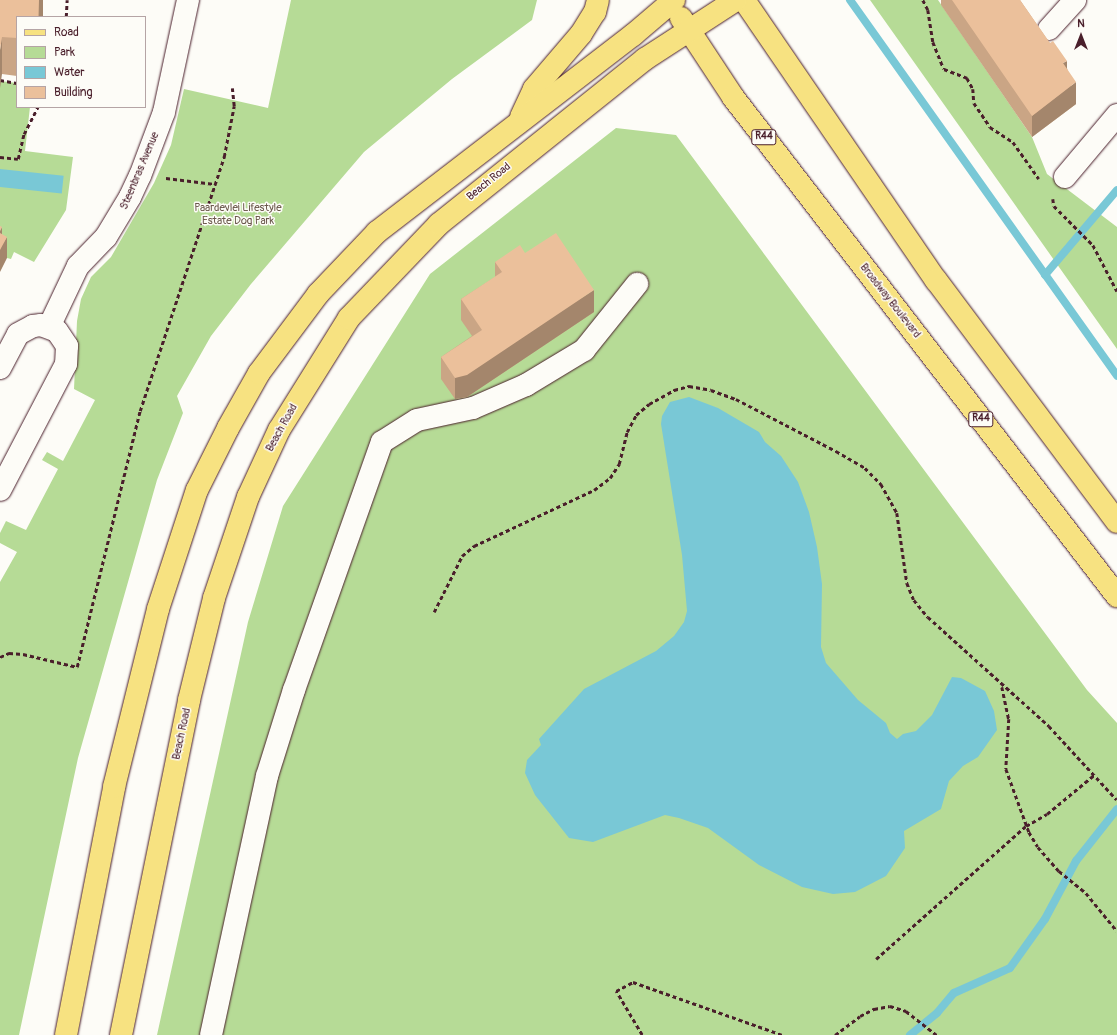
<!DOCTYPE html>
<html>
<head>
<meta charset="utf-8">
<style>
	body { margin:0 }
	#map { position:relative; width:1117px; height:1035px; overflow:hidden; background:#fdfcf7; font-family:Pangolin,sans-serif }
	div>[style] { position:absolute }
	.green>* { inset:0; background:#b6db96 }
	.water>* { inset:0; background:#79c8d6; transform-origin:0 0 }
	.stream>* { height:8px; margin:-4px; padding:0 4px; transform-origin:4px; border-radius:4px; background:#79c8d6 }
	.path>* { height:2.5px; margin-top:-1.25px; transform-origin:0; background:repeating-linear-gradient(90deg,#4a1f2b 0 4px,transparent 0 7px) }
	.roads { filter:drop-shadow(0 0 1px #4a1f2b) drop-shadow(0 0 1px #4a1f2b) }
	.minor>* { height:22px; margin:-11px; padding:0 11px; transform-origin:11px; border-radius:11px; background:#fdfcf7 }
	.major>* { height:22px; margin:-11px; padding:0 11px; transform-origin:11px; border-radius:11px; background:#f7e281 }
	.wall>* { inset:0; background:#caa585 }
	.shaded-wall>* { inset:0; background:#a4866c; transform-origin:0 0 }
	.building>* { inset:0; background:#ebc09b }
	span { translate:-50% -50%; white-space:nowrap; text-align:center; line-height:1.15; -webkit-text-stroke:3px #fdfcf7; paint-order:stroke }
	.shield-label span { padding:1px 3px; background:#fdfcf7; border:1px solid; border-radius:3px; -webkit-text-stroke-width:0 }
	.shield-label { font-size:10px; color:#4a1f2b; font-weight:700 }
	.street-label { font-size:11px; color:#4a1f2b }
	.park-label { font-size:11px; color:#6a574b }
	.legend { position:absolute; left:16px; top:16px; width:130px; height:92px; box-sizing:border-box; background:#fdfcf7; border:1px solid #b5a4a5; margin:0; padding:5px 7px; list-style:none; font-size:12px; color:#4a1f2b }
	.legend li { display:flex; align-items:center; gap:8px; height:20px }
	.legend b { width:20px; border:1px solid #b5a4a5 }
	.north { position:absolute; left:1061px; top:16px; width:40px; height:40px; -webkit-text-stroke:3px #fdfcf7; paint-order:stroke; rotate:0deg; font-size:11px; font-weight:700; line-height:16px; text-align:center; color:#4a1f2b }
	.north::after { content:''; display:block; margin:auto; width:14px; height:18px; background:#4a1f2b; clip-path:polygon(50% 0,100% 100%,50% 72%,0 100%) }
</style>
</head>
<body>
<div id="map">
	<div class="green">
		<i style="clip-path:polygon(291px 0,537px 0,532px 20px,452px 79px,364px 152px,251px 284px,211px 336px,177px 396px,183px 413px,157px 480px,78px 758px,19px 1035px,0 1035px,0 582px,17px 552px,0 543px,0 533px,6px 521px,26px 530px,58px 469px,42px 460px,47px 452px,63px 461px,95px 400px,74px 389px,77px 321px,81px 299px,91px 277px,111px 257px,154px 183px,171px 145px,184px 89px,268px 108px)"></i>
		<i style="clip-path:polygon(870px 0,938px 0,1032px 137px,1047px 174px,1117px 227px,1117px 349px)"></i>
		<i style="clip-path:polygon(0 81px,17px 83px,17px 107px,30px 107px,25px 151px,73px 157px,66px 210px,34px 262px,14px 252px,11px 259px,7px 258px,0 247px)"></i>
		<i style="clip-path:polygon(616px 128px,676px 135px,1087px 690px,1117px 723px,1117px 1035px,157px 1035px,248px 622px,283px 506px,430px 274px)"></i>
	</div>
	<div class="water">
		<i style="left:0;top:169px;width:64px;height:18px;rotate:6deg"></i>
		<i style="clip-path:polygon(689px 397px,718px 408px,759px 432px,765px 442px,781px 456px,798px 482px,809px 512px,817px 547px,822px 584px,821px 647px,826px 663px,858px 700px,886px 723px,890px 733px,897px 739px,903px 734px,916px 731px,932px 715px,952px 677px,961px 678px,985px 691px,994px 711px,997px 730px,978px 757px,963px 766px,949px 781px,941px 809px,904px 831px,905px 848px,886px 876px,855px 892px,833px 894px,802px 887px,759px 865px,708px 828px,679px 818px,665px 815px,593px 842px,569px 838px,535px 795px,525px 773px,527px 760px,541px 745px,539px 739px,584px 689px,656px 651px,674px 636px,684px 622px,687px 611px,682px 555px,661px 424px,662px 416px,670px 402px)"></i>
	</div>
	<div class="stream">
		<i style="left:850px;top:0;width:461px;rotate:54.6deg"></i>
		<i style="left:1045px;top:275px;width:111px;rotate:-49.7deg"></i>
		<i style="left:910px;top:1035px;width:35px;rotate:-39deg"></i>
		<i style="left:937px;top:1013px;width:26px;rotate:-50deg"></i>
		<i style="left:954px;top:993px;width:61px;rotate:-24.1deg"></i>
		<i style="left:1010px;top:968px;width:60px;rotate:-54.5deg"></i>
		<i style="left:1045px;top:919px;width:66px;rotate:-61.9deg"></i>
		<i style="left:1076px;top:861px;width:66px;rotate:-51.7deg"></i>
	</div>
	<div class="path">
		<i style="left:923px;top:0;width:11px;rotate:63deg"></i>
		<i style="left:928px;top:10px;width:32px;rotate:81deg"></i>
		<i style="left:933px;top:42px;width:29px;rotate:68deg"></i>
		<i style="left:944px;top:69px;width:25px;rotate:21deg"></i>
		<i style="left:967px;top:78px;width:13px;rotate:61deg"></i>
		<i style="left:973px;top:89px;width:14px;rotate:86deg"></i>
		<i style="left:974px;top:103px;width:29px;rotate:56deg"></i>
		<i style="left:990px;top:127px;width:27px;rotate:33deg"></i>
		<i style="left:1013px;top:142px;width:45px;rotate:54.9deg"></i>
		<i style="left:66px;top:17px;width:17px;rotate:-87deg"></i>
		<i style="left:0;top:80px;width:17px;rotate:10deg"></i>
		<i style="left:0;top:157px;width:18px;rotate:6deg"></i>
		<i style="left:18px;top:159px;width:26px;rotate:-77deg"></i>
		<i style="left:24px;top:134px;width:30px;rotate:-63deg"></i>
		<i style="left:166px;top:178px;width:49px;rotate:7deg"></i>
		<i style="left:1053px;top:199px;width:7px;rotate:82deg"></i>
		<i style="left:1054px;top:206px;width:55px;rotate:45deg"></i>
		<i style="left:1093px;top:245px;width:52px;rotate:62.4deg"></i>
		<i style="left:434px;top:612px;width:63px;rotate:-63.4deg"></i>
		<i style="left:462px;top:556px;width:16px;rotate:-40deg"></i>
		<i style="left:474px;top:546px;width:132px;rotate:-25deg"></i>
		<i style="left:594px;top:490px;width:20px;rotate:-37deg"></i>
		<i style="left:610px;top:478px;width:17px;rotate:-57deg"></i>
		<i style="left:619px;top:464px;width:33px;rotate:-76deg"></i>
		<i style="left:627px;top:432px;width:19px;rotate:-62deg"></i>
		<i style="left:636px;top:415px;width:17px;rotate:-40deg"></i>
		<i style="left:649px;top:404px;width:29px;rotate:-29deg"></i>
		<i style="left:674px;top:390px;width:16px;rotate:-15deg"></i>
		<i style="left:689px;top:386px;width:22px;rotate:10deg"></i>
		<i style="left:711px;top:390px;width:27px;rotate:20deg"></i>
		<i style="left:736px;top:399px;width:113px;rotate:27.5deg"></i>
		<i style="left:836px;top:451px;width:34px;rotate:30deg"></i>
		<i style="left:865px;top:468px;width:23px;rotate:45deg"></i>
		<i style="left:881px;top:484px;width:33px;rotate:61deg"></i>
		<i style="left:897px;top:513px;width:71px;rotate:81.9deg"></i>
		<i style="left:907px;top:583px;width:18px;rotate:68deg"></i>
		<i style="left:914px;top:600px;width:22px;rotate:51deg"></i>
		<i style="left:928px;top:617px;width:163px;rotate:42deg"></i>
		<i style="left:1049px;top:726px;width:100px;rotate:47.4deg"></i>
		<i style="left:0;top:657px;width:10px;rotate:-24deg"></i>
		<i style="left:9px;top:653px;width:14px;rotate:4deg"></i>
		<i style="left:23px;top:654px;width:56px;rotate:13.5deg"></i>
		<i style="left:77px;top:667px;width:264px;rotate:-76.2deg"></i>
		<i style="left:140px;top:411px;width:268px;rotate:-71.7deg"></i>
		<i style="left:224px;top:157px;width:52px;rotate:-78.9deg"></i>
		<i style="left:234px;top:106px;width:18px;rotate:-96deg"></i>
		<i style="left:1002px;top:687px;width:33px;rotate:78deg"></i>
		<i style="left:1009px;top:719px;width:50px;rotate:93.4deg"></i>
		<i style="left:1006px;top:769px;width:67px;rotate:69.9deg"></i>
		<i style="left:1029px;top:832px;width:17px;rotate:59deg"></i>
		<i style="left:1038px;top:847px;width:32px;rotate:49deg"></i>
		<i style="left:1059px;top:871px;width:35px;rotate:39deg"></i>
		<i style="left:1086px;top:893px;width:49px;rotate:50.8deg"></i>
		<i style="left:876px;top:959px;width:200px;rotate:-41.6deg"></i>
		<i style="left:1026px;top:826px;width:24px;rotate:-30deg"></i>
		<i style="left:1047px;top:814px;width:61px;rotate:-39.7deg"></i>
		<i style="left:642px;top:1035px;width:51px;rotate:-120.6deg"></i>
		<i style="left:616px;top:991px;width:19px;rotate:-28deg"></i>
		<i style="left:633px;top:982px;width:159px;rotate:19.5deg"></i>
		<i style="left:835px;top:1035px;width:31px;rotate:-37deg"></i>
		<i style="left:860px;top:1016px;width:16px;rotate:-27deg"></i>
		<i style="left:874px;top:1009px;width:16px;rotate:-11deg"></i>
		<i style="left:890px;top:1006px;width:17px;rotate:17deg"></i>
		<i style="left:906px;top:1011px;width:39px;rotate:38deg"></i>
	</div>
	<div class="roads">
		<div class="minor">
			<i style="left:1049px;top:29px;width:39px;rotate:-48deg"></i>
			<i style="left:1065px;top:177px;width:81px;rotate:-50deg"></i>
			<i style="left:49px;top:327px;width:68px;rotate:-64.6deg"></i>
			<i style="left:78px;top:266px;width:40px;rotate:-46deg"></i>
			<i style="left:106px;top:237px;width:47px;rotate:-59deg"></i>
			<i style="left:130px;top:197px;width:23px;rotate:-65deg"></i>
			<i style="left:140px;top:176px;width:68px;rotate:-69.4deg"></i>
			<i style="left:164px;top:112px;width:115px;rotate:-77.9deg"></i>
			<i style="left:0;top:368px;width:38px;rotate:-62deg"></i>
			<i style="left:18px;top:334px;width:17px;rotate:-28deg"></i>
			<i style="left:33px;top:326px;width:8px;rotate:-7deg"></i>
			<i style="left:41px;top:325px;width:17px;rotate:21deg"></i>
			<i style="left:57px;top:331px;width:18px;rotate:56deg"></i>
			<i style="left:67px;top:346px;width:18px;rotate:93deg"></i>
			<i style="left:66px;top:364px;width:142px;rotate:117.6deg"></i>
			<i style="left:211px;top:1035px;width:265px;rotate:-77.8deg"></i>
			<i style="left:267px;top:776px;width:90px;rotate:-72.6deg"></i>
			<i style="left:294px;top:690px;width:263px;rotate:-70.5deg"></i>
			<i style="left:382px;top:442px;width:41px;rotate:-32.2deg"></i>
			<i style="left:417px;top:420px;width:57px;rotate:-12.1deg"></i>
			<i style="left:473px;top:408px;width:58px;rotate:-23.5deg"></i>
			<i style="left:526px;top:385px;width:68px;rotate:-31.1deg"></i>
			<i style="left:584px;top:350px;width:85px;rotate:-51.2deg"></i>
		</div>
		<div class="major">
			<i style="left:744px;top:0;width:340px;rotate:55.6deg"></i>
			<i style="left:936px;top:280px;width:302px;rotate:53.2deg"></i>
			<i style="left:681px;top:18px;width:95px;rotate:56.6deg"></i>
			<i style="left:733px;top:97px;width:630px;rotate:52.42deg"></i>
			<i style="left:521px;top:117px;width:31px;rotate:-65deg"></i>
			<i style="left:534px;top:89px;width:72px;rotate:-49.5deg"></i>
			<i style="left:581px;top:34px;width:26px;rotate:-58deg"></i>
			<i style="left:595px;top:12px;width:12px;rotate:-76deg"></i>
			<i style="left:66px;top:1035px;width:253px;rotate:-79deg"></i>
			<i style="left:114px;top:787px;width:183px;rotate:-76.1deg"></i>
			<i style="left:158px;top:609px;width:125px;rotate:-71.9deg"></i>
			<i style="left:197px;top:490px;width:69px;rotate:-63.4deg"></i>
			<i style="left:228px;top:428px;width:63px;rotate:-60.6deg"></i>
			<i style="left:259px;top:373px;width:99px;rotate:-53.2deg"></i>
			<i style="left:318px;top:294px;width:86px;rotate:-46.4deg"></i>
			<i style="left:377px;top:232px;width:323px;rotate:-37.6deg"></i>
			<i style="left:633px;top:35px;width:54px;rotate:-40.5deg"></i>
			<i style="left:121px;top:1035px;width:342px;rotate:-78.5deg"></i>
			<i style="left:189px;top:700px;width:105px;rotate:-76.2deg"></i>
			<i style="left:214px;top:598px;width:107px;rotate:-71.4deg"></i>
			<i style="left:248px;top:497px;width:74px;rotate:-65.2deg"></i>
			<i style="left:279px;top:430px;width:132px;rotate:-58deg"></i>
			<i style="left:349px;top:318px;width:130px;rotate:-46.2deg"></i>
			<i style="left:439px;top:224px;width:264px;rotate:-38.7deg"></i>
			<i style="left:645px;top:59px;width:108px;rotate:-33deg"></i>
		</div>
	</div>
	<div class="wall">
		<i style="clip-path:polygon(0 0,43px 0,42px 17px,17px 17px,17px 76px,2px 74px)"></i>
		<i style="clip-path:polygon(941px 0,1020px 0,1067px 68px,1076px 104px,1032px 137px,941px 5px)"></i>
		<i style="clip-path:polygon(525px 253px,594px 312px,467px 397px,455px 399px,441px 379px,441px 357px,472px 336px,461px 320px,461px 299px,495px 277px,495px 262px)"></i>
	</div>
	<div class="shaded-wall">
		<i style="left:39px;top:0;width:4px;height:17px"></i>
		<i style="clip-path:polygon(2px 37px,2px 74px,0 88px,0 50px)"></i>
		<i style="clip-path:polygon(1067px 61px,1067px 82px,1063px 63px)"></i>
		<i style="clip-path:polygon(1076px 82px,1076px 104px,1032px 137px,1032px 116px)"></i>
		<i style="clip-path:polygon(2px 227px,2px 245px,7px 237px,7px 258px,0 272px,0 231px)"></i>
		<i style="clip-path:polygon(594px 290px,594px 312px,467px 397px,455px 399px,455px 378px)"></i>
	</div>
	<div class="building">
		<i style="clip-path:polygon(0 0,39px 0,38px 17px,17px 17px,17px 38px,2px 37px,0 50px)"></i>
		<i style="clip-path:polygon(952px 0,1020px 0,1050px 43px,1053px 41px,1067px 61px,1063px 63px,1076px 82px,1032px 116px)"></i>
		<i style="clip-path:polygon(0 226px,2px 227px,0 231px)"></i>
		<i style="clip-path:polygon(0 233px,7px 237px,0 250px)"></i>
		<i style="clip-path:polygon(556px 233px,594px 290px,467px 375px,455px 378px,441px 357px,482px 330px,461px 299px,502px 272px,495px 262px,520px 245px,525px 253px)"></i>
	</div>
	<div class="shield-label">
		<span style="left:764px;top:137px">R44</span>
		<span style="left:981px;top:419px">R44</span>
	</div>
	<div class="street-label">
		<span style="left:140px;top:171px;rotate:-67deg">Steenbras Avenue</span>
		<span style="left:489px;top:182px;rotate:-39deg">Beach Road</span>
		<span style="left:890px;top:301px;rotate:52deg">Broadway Boulevard</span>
		<span style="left:282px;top:428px;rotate:-61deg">Beach Road</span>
		<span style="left:182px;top:734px;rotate:-78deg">Beach Road</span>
	</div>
	<div class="park-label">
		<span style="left:238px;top:215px">Paardevlei Lifestyle<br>Estate Dog Park</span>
	</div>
	<ul class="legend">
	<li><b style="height:5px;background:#f7e281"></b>Road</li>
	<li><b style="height:11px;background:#b6db96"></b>Park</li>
	<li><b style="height:11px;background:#79c8d6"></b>Water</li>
	<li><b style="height:11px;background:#ebc09b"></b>Building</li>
	</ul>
	<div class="north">N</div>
</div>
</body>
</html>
